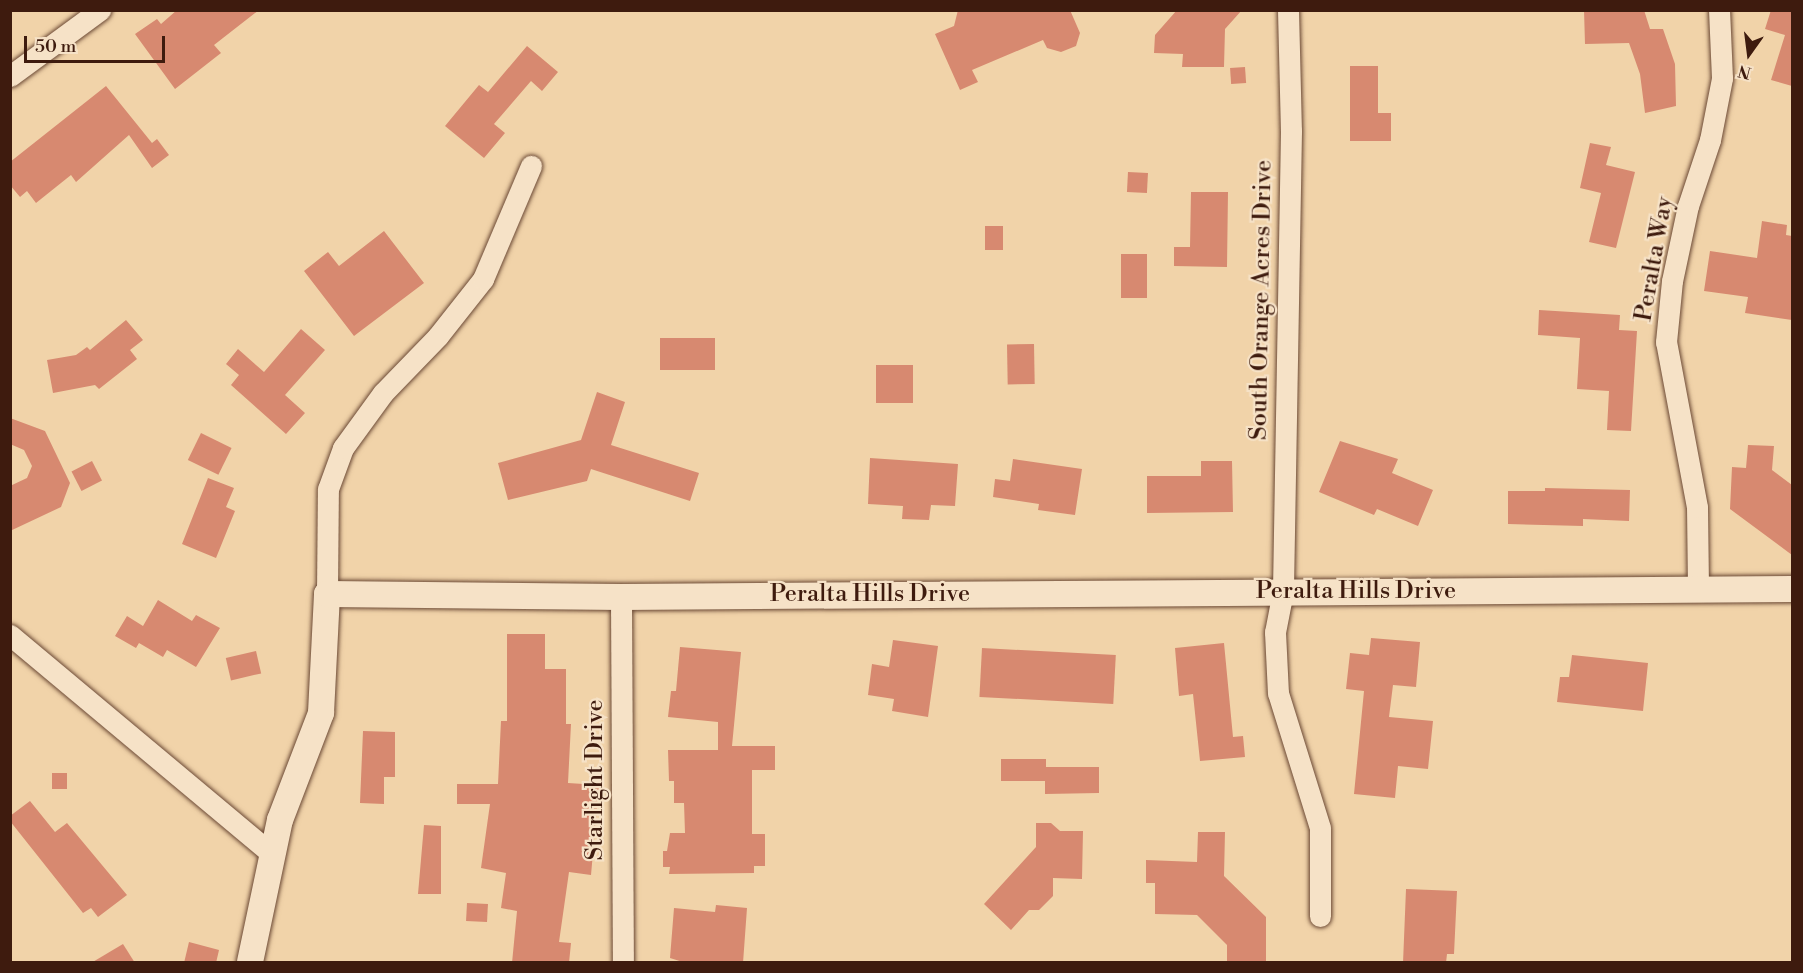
<!DOCTYPE html>
<html>
<head>
<meta charset="utf-8">
<style>
	body { margin:0 }
	#map { position:relative; width:1803px; height:973px; overflow:hidden; background:#f1d3a9; font-family:"Libre Bodoni",serif }
	div>[style] { position:absolute }
	.building>* { inset:0; background:#d78970; transform-origin:0 0 }
	.roads { filter:drop-shadow(0 0 2px #6b4935) drop-shadow(0 0 2px #6b4935) }
	.minor>* { height:21px; margin:-10.5px; padding:0 10.5px; transform-origin:10.5px; border-radius:10.5px; background:#f6e2c7 }
	.tertiary>* { height:26px; margin:-13px; padding:0 13px; transform-origin:13px; border-radius:13px; background:#f6e2c7 }
	span { translate:-50% -50%; white-space:nowrap; text-align:center; line-height:1.15; -webkit-text-stroke:4.5px #f6e2c7; paint-order:stroke }
	.street-label { font-size:24px; color:#3e1b0e }
	.frame { position:absolute; inset:0; border:12px solid #3e1b0e; pointer-events:none }
	.north { position:absolute; left:1719px; top:24px; width:60px; height:60px; -webkit-text-stroke:4px #f6e2c7; paint-order:stroke; rotate:194deg; font-size:16px; font-weight:700; line-height:24px; text-align:center; color:#3e1b0e }
	.north::after { content:''; display:block; margin:auto; width:21px; height:27px; background:#3e1b0e; clip-path:polygon(50% 0,100% 100%,50% 72%,0 100%) }
	.scale { position:absolute; left:24px; top:36px; width:141px; height:27px; box-sizing:border-box; border:3px solid #3e1b0e; border-top:0; padding-left:8px; font-size:18px; line-height:21px; white-space:nowrap; color:#3e1b0e; -webkit-text-stroke:4px #f6e2c7; paint-order:stroke }
</style>
</head>
<body>
<div id="map">
	<div class="building">
		<i style="clip-path:polygon(177px 10px,259px 10px,214px 45px,221px 53px,175px 89px,135px 34px,157px 19px,161px 24px)"></i>
		<i style="clip-path:polygon(958px 10px,1070px 10px,1080px 33px,1076px 46px,1061px 52px,1047px 48px,1043px 40px,972px 70px,978px 82px,960px 90px,935px 34px,954px 26px)"></i>
		<i style="clip-path:polygon(1177px 10px,1242px 10px,1225px 29px,1224px 67px,1182px 67px,1183px 54px,1154px 53px,1155px 35px)"></i>
		<i style="clip-path:polygon(1584px 10px,1644px 10px,1650px 29px,1663px 29px,1675px 64px,1676px 106px,1645px 113px,1640px 74px,1629px 43px,1585px 44px)"></i>
		<i style="clip-path:polygon(1771px 10px,1792px 10px,1792px 86px,1771px 80px,1785px 35px,1765px 29px)"></i>
		<i style="clip-path:polygon(527px 46px,558px 72px,542px 91px,531px 81px,494px 124px,505px 133px,484px 158px,445px 126px,479px 85px,488px 92px)"></i>
		<i style="clip-path:polygon(1350px 66px,1378px 66px,1378px 113px,1391px 113px,1391px 141px,1350px 141px)"></i>
		<i style="left:1245px;top:67px;width:16px;height:15px;rotate:86deg"></i>
		<i style="clip-path:polygon(106px 86px,152px 143px,157px 139px,169px 155px,152px 168px,129px 135px,76px 182px,71px 175px,36px 203px,27px 191px,20px 197px,10px 185px,10px 162px)"></i>
		<i style="clip-path:polygon(1590px 143px,1611px 147px,1606px 165px,1635px 172px,1616px 248px,1589px 242px,1601px 193px,1580px 188px)"></i>
		<i style="left:1128px;top:172px;width:20px;height:20px;rotate:3deg"></i>
		<i style="clip-path:polygon(1191px 192px,1228px 192px,1227px 267px,1174px 266px,1174px 247px,1190px 247px)"></i>
		<i style="clip-path:polygon(1762px 221px,1787px 225px,1786px 235px,1792px 236px,1792px 320px,1745px 313px,1748px 297px,1704px 291px,1710px 251px,1757px 258px)"></i>
		<i style="left:985px;top:226px;width:18px;height:24px"></i>
		<i style="clip-path:polygon(384px 231px,424px 283px,354px 336px,304px 271px,328px 252px,339px 266px)"></i>
		<i style="left:1121px;top:254px;width:26px;height:44px"></i>
		<i style="clip-path:polygon(1539px 310px,1620px 315px,1619px 330px,1637px 331px,1631px 431px,1607px 430px,1609px 391px,1577px 389px,1580px 338px,1538px 335px)"></i>
		<i style="clip-path:polygon(126px 320px,143px 340px,130px 350px,137px 359px,99px 389px,95px 385px,53px 393px,47px 360px,76px 355px,87px 347px,90px 350px)"></i>
		<i style="clip-path:polygon(301px 329px,325px 350px,285px 395px,305px 413px,286px 434px,231px 385px,239px 375px,226px 364px,238px 349px,264px 372px)"></i>
		<i style="left:660px;top:338px;width:55px;height:32px"></i>
		<i style="left:1034px;top:344px;width:40px;height:27px;rotate:89deg"></i>
		<i style="left:876px;top:365px;width:37px;height:38px"></i>
		<i style="clip-path:polygon(597px 392px,625px 402px,611px 445px,699px 473px,690px 501px,591px 469px,587px 481px,508px 500px,498px 463px,581px 440px)"></i>
		<i style="clip-path:polygon(10px 418px,45px 431px,70px 483px,61px 507px,10px 531px,10px 486px,27px 478px,32px 466px,24px 450px,10px 444px)"></i>
		<i style="left:201px;top:433px;width:34px;height:30px;rotate:26deg"></i>
		<i style="clip-path:polygon(1340px 441px,1398px 459px,1392px 473px,1433px 490px,1418px 526px,1377px 509px,1374px 515px,1319px 492px)"></i>
		<i style="clip-path:polygon(1748px 445px,1774px 446px,1772px 470px,1792px 485px,1792px 555px,1730px 509px,1732px 467px,1746px 468px)"></i>
		<i style="clip-path:polygon(870px 458px,958px 464px,955px 506px,931px 505px,929px 520px,902px 519px,903px 506px,868px 504px)"></i>
		<i style="clip-path:polygon(1013px 459px,1082px 469px,1075px 515px,1038px 510px,1039px 504px,993px 497px,995px 479px,1010px 481px)"></i>
		<i style="left:92px;top:461px;width:22px;height:23px;rotate:63deg"></i>
		<i style="clip-path:polygon(1201px 461px,1232px 461px,1233px 512px,1147px 513px,1147px 476px,1201px 476px)"></i>
		<i style="clip-path:polygon(208px 478px,234px 488px,226px 507px,235px 511px,216px 558px,182px 544px)"></i>
		<i style="clip-path:polygon(1545px 488px,1630px 490px,1629px 521px,1583px 519px,1583px 526px,1508px 524px,1508px 491px,1545px 491px)"></i>
		<i style="clip-path:polygon(158px 600px,192px 621px,196px 615px,220px 628px,196px 667px,167px 650px,163px 657px,139px 643px,136px 648px,115px 636px,127px 616px,143px 626px)"></i>
		<i style="clip-path:polygon(507px 634px,545px 634px,545px 669px,566px 669px,566px 724px,571px 724px,568px 783px,599px 785px,591px 875px,569px 872px,559px 942px,571px 943px,569px 963px,512px 963px,517px 911px,501px 908px,506px 873px,481px 868px,490px 804px,457px 804px,457px 784px,498px 784px,501px 721px,507px 721px)"></i>
		<i style="clip-path:polygon(1371px 638px,1420px 642px,1416px 687px,1393px 685px,1389px 717px,1433px 721px,1428px 769px,1398px 766px,1395px 798px,1354px 794px,1364px 691px,1346px 689px,1350px 653px,1369px 655px)"></i>
		<i style="clip-path:polygon(893px 640px,938px 646px,928px 717px,892px 711px,894px 699px,868px 695px,872px 664px,889px 667px)"></i>
		<i style="clip-path:polygon(1224px 643px,1233px 737px,1243px 736px,1245px 757px,1200px 761px,1193px 694px,1179px 696px,1175px 648px)"></i>
		<i style="clip-path:polygon(680px 647px,741px 652px,732px 746px,775px 746px,775px 770px,752px 770px,752px 834px,765px 834px,765px 866px,754px 866px,754px 873px,669px 874px,670px 867px,663px 867px,663px 851px,667px 851px,670px 833px,685px 833px,684px 803px,674px 803px,674px 781px,669px 781px,668px 750px,718px 750px,718px 722px,668px 717px,671px 691px,676px 691px)"></i>
		<i style="left:982px;top:648px;width:134px;height:49px;rotate:3deg"></i>
		<i style="left:256px;top:651px;width:23px;height:31px;rotate:77deg"></i>
		<i style="clip-path:polygon(1572px 655px,1648px 663px,1643px 711px,1557px 702px,1560px 677px,1569px 677px)"></i>
		<i style="clip-path:polygon(363px 731px,395px 732px,395px 777px,384px 777px,384px 804px,360px 803px)"></i>
		<i style="clip-path:polygon(1001px 759px,1046px 759px,1046px 767px,1099px 767px,1099px 793px,1045px 794px,1045px 781px,1001px 781px)"></i>
		<i style="left:52px;top:773px;width:15px;height:16px"></i>
		<i style="clip-path:polygon(30px 801px,55px 832px,67px 823px,127px 895px,98px 917px,91px 908px,83px 913px,10px 821px,10px 816px)"></i>
		<i style="clip-path:polygon(1036px 823px,1051px 823px,1060px 831px,1083px 831px,1082px 879px,1053px 878px,1053px 896px,1039px 910px,1029px 910px,1011px 930px,984px 904px,1036px 847px)"></i>
		<i style="clip-path:polygon(424px 825px,441px 826px,441px 894px,418px 894px)"></i>
		<i style="clip-path:polygon(1198px 832px,1225px 832px,1224px 876px,1266px 917px,1266px 963px,1227px 963px,1227px 945px,1197px 915px,1155px 914px,1155px 883px,1146px 883px,1146px 860px,1197px 862px)"></i>
		<i style="clip-path:polygon(1406px 889px,1457px 891px,1454px 954px,1447px 954px,1446px 963px,1403px 963px)"></i>
		<i style="left:467px;top:903px;width:21px;height:18px;rotate:3deg"></i>
		<i style="clip-path:polygon(716px 905px,747px 908px,743px 963px,686px 963px,670px 958px,674px 908px,715px 912px)"></i>
		<i style="clip-path:polygon(189px 942px,219px 950px,216px 963px,184px 963px)"></i>
		<i style="clip-path:polygon(123px 944px,135px 963px,91px 963px)"></i>
	</div>
	<div class="roads">
		<div class="minor">
			<i style="left:1288px;top:10px;width:121px;rotate:88.6deg"></i>
			<i style="left:1291px;top:131px;width:460px;rotate:91deg"></i>
			<i style="left:1283px;top:591px;width:42px;rotate:101deg"></i>
			<i style="left:1275px;top:632px;width:61px;rotate:87.2deg"></i>
			<i style="left:1278px;top:693px;width:141px;rotate:72.7deg"></i>
			<i style="left:1320px;top:828px;width:88px;rotate:90deg"></i>
			<i style="left:10px;top:76px;width:112px;rotate:-36.3deg"></i>
			<i style="left:1698px;top:588px;width:81px;rotate:-90.7deg"></i>
			<i style="left:1697px;top:507px;width:168px;rotate:-100.6deg"></i>
			<i style="left:1666px;top:342px;width:61px;rotate:-84.4deg"></i>
			<i style="left:1672px;top:281px;width:77px;rotate:-78deg"></i>
			<i style="left:1688px;top:206px;width:70px;rotate:-71.6deg"></i>
			<i style="left:1710px;top:140px;width:63px;rotate:-79deg"></i>
			<i style="left:1722px;top:78px;width:68px;rotate:-92.5deg"></i>
			<i style="left:327px;top:594px;width:105px;rotate:-89.5deg"></i>
			<i style="left:328px;top:489px;width:44px;rotate:-69.9deg"></i>
			<i style="left:343px;top:448px;width:68px;rotate:-54deg"></i>
			<i style="left:383px;top:393px;width:79px;rotate:-46deg"></i>
			<i style="left:438px;top:336px;width:73px;rotate:-51.7deg"></i>
			<i style="left:483px;top:279px;width:123px;rotate:-67deg"></i>
			<i style="left:621px;top:597px;width:365px;rotate:89.7deg"></i>
			<i style="left:10px;top:635px;width:341px;rotate:39.9deg"></i>
		</div>
		<div class="tertiary">
			<i style="left:250px;top:962px;width:145px;rotate:-78.1deg"></i>
			<i style="left:280px;top:820px;width:115px;rotate:-69deg"></i>
			<i style="left:321px;top:713px;width:119px;rotate:-87.1deg"></i>
			<i style="left:327px;top:594px;width:294px;rotate:0.6deg"></i>
			<i style="left:621px;top:597px;width:1171px;rotate:-0.39deg"></i>
		</div>
	</div>
	<div class="street-label">
		<span style="left:1655px;top:259px;rotate:-80deg">Peralta Way</span>
		<span style="left:1262px;top:300px;rotate:-89deg">South Orange Acres Drive</span>
		<span style="left:1356px;top:592px">Peralta Hills Drive</span>
		<span style="left:870px;top:595px">Peralta Hills Drive</span>
		<span style="left:596px;top:780px;rotate:-90deg">Starlight Drive</span>
	</div>
	<div class="frame"></div>
	<div class="north">N</div>
	<div class="scale">50 m</div>
</div>
</body>
</html>
